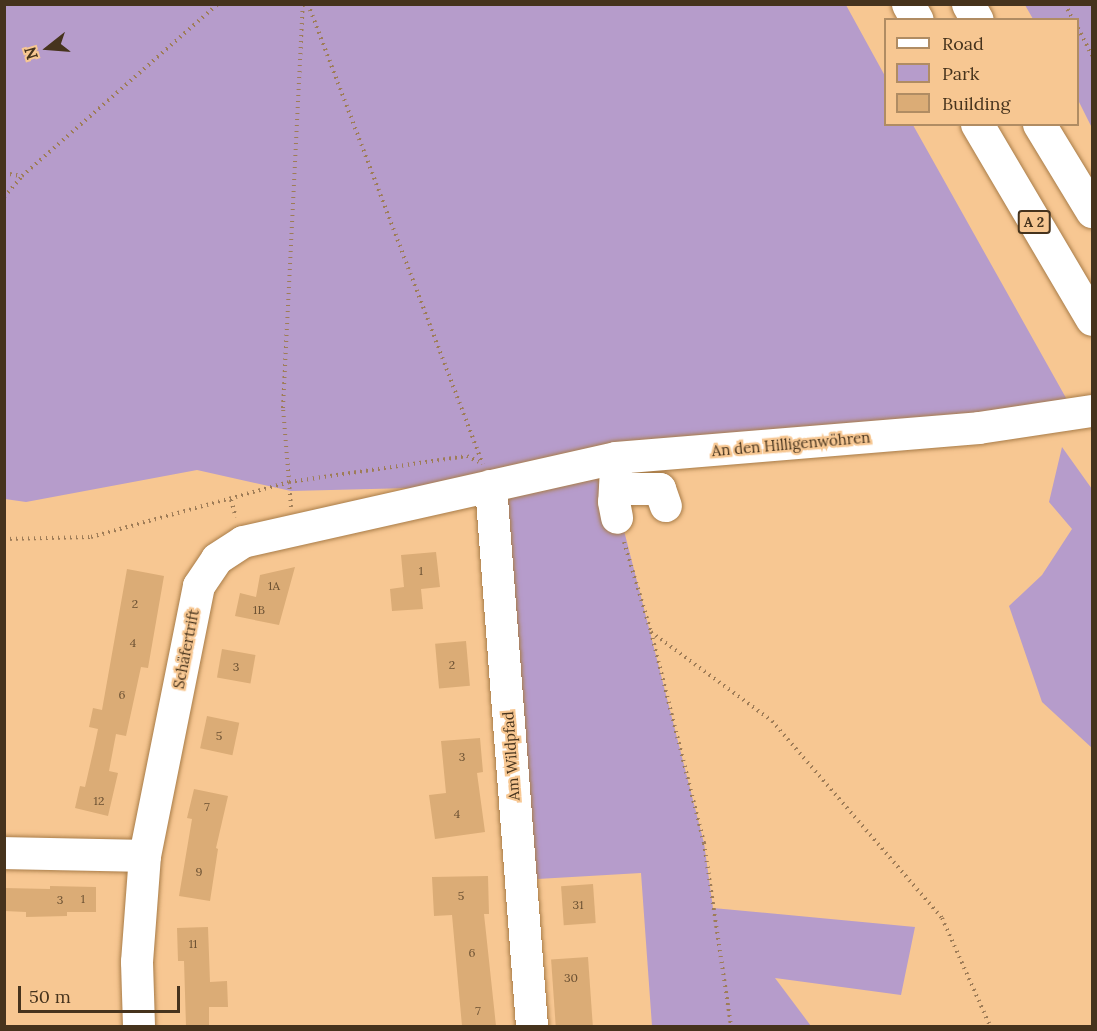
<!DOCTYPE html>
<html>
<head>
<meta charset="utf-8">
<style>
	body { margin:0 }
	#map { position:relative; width:1097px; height:1031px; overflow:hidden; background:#f7c792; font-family:Lora,serif }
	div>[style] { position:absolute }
	.green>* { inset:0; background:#b69ccb }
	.building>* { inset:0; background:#dbac76; transform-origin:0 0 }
	.path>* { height:4px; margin-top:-2px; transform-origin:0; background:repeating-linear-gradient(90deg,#9e7c57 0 1.5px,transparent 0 6px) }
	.roads { filter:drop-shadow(0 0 2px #a87c48) drop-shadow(0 0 2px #a87c48) }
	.minor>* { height:32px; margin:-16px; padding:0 16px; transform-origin:16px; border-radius:16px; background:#fff }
	.highway>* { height:33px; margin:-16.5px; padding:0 16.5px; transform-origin:16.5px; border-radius:16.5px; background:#fff }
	span { translate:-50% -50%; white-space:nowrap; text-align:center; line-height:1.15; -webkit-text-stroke:4.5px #f7c792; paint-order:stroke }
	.number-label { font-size:12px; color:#6b5133 }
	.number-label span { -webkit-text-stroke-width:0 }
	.shield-label span { padding:2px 4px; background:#f7c792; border:2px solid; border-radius:4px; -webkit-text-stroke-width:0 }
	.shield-label { font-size:14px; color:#46331d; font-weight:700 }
	.street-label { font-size:15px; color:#46331d }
	.frame { position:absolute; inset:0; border:6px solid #46331d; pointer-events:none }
	.legend { position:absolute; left:884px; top:18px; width:195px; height:108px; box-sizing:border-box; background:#f7c792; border:2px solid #b08c63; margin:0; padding:8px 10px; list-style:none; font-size:18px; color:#46331d }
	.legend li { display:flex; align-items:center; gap:12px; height:30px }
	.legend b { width:30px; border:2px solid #b08c63 }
	.north { position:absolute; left:18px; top:18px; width:60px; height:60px; -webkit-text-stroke:4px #f7c792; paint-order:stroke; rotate:253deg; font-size:16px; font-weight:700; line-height:24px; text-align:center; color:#46331d }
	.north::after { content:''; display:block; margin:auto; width:21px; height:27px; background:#46331d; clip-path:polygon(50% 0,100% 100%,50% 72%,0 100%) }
	.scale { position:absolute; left:18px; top:986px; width:162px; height:27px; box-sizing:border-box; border:3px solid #46331d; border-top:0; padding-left:8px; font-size:18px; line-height:21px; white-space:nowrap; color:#46331d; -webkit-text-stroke:4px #f7c792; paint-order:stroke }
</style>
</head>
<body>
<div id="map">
	<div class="green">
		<i style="clip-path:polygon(4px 5px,846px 5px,885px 76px,886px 124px,913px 125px,1075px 414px,633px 457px,620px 515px,704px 843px,713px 908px,915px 927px,901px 995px,775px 978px,811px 1026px,652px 1026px,641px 873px,520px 880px,490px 486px,291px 491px,197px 470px,26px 502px,5px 499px)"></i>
		<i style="clip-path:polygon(1025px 5px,1092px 5px,1092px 128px,1078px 100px,1078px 20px,1033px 19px)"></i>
		<i style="clip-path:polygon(1062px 447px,1092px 489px,1092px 748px,1042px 702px,1009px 606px,1042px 575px,1072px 529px,1049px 502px)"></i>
	</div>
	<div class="building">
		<i style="clip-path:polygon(436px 552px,440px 587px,421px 589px,423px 609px,392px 611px,390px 589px,404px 587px,401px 555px)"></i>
		<i style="clip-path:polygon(295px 567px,279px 625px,235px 616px,240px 593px,256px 597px,260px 575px)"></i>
		<i style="clip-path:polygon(127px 569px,164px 576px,148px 668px,141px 667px,126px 736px,116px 734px,109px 771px,118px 773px,108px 816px,75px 808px,80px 786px,85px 787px,94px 748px,98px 729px,89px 727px,93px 708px,102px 710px)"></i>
		<i style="left:466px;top:641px;width:45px;height:31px;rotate:85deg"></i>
		<i style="left:222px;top:649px;width:34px;height:29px;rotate:10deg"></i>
		<i style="left:207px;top:716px;width:33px;height:33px;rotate:12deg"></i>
		<i style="clip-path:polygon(480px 738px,483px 772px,477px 773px,485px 832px,435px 839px,429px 795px,446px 793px,441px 741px)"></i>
		<i style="clip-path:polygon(194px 789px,228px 796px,216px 848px,218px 849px,210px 901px,179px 896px,192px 819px,187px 818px)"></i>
		<i style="clip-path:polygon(488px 876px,489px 914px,484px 914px,496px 1026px,462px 1026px,452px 915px,434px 916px,432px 877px)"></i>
		<i style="left:593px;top:884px;width:39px;height:32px;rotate:86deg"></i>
		<i style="clip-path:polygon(50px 886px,96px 887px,96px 912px,67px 912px,67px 916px,26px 917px,26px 912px,4px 911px,4px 888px,50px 889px)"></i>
		<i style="clip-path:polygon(208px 927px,210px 982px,227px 981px,228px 1007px,209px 1007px,209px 1026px,186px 1026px,184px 961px,178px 961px,177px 928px)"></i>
		<i style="left:588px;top:957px;width:69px;height:37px;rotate:86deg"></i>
	</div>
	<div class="path">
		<i style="left:308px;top:4px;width:492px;rotate:69.2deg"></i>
		<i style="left:1065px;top:4px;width:18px;rotate:63deg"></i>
		<i style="left:1078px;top:28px;width:31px;rotate:63deg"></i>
		<i style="left:4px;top:173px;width:17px;rotate:10deg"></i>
		<i style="left:4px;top:197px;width:28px;rotate:-49deg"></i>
		<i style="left:22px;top:176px;width:261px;rotate:-41.3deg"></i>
		<i style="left:231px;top:500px;width:18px;rotate:74deg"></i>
		<i style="left:291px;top:507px;width:99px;rotate:-94.6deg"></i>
		<i style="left:283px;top:408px;width:404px;rotate:-87.2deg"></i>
		<i style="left:4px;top:539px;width:87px;rotate:-1.3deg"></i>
		<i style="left:91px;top:537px;width:205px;rotate:-15.5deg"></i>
		<i style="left:289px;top:482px;width:180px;rotate:-8.3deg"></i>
		<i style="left:467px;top:456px;width:13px;rotate:27deg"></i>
		<i style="left:624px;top:542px;width:94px;rotate:73.3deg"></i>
		<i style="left:651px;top:632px;width:218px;rotate:75.9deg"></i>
		<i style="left:704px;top:843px;width:185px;rotate:81.6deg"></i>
		<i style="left:651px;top:632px;width:150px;rotate:36.3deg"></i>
		<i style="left:772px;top:721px;width:260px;rotate:49.2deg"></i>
		<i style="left:942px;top:918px;width:118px;rotate:66deg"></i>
	</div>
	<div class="roads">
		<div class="minor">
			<i style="left:616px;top:468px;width:34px;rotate:93deg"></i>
			<i style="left:614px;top:502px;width:16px;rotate:79deg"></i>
			<i style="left:491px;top:486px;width:542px;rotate:85.66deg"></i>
			<i style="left:615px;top:489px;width:45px"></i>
			<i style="left:660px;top:489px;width:18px;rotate:71deg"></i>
			<i style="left:4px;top:853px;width:141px;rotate:1.2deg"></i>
			<i style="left:139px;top:1026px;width:64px;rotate:-91.8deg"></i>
			<i style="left:137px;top:962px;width:106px;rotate:-85.7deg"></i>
			<i style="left:145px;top:856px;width:275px;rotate:-78.7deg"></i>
			<i style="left:199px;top:586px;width:32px;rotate:-56deg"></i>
			<i style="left:217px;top:559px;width:31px;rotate:-33deg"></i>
			<i style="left:243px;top:542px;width:382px;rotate:-12.7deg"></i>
			<i style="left:616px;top:458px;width:364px;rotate:-4.7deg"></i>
			<i style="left:979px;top:428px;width:114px;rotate:-8.6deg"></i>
		</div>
		<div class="highway">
			<i style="left:908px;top:4px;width:18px;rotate:61deg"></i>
			<i style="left:968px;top:4px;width:18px;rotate:61deg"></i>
			<i style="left:977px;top:124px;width:226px;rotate:59.5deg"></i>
			<i style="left:1039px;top:124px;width:102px;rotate:58.7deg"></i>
		</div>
	</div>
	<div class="number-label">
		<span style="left:421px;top:571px">1</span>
		<span style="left:274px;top:586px">1A</span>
		<span style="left:135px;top:604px">2</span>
		<span style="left:259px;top:610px">1B</span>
		<span style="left:133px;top:643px">4</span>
		<span style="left:452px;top:665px">2</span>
		<span style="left:236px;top:667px">3</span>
		<span style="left:122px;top:695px">6</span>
		<span style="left:219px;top:736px">5</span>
		<span style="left:462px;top:757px">3</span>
		<span style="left:99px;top:801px">12</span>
		<span style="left:207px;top:807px">7</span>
		<span style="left:457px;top:814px">4</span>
		<span style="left:199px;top:872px">9</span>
		<span style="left:461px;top:896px">5</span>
		<span style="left:83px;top:899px">1</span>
		<span style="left:60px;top:900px">3</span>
		<span style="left:578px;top:905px">31</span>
		<span style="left:193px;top:944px">11</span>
		<span style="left:472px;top:953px">6</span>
		<span style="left:571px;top:978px">30</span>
		<span style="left:478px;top:1011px">7</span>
	</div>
	<div class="shield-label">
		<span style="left:1034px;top:222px">A 2</span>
	</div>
	<div class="street-label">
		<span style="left:791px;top:444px;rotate:-5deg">An den Hilligenwöhren</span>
		<span style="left:186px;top:649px;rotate:-79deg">Schäfertrift</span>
		<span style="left:511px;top:756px;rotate:-94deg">Am Wildpfad</span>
	</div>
	<div class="frame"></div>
	<ul class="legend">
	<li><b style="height:8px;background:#fff"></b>Road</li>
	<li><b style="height:16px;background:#b69ccb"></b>Park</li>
	<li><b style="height:16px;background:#dbac76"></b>Building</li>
	</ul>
	<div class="north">N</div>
	<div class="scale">50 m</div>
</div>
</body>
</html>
